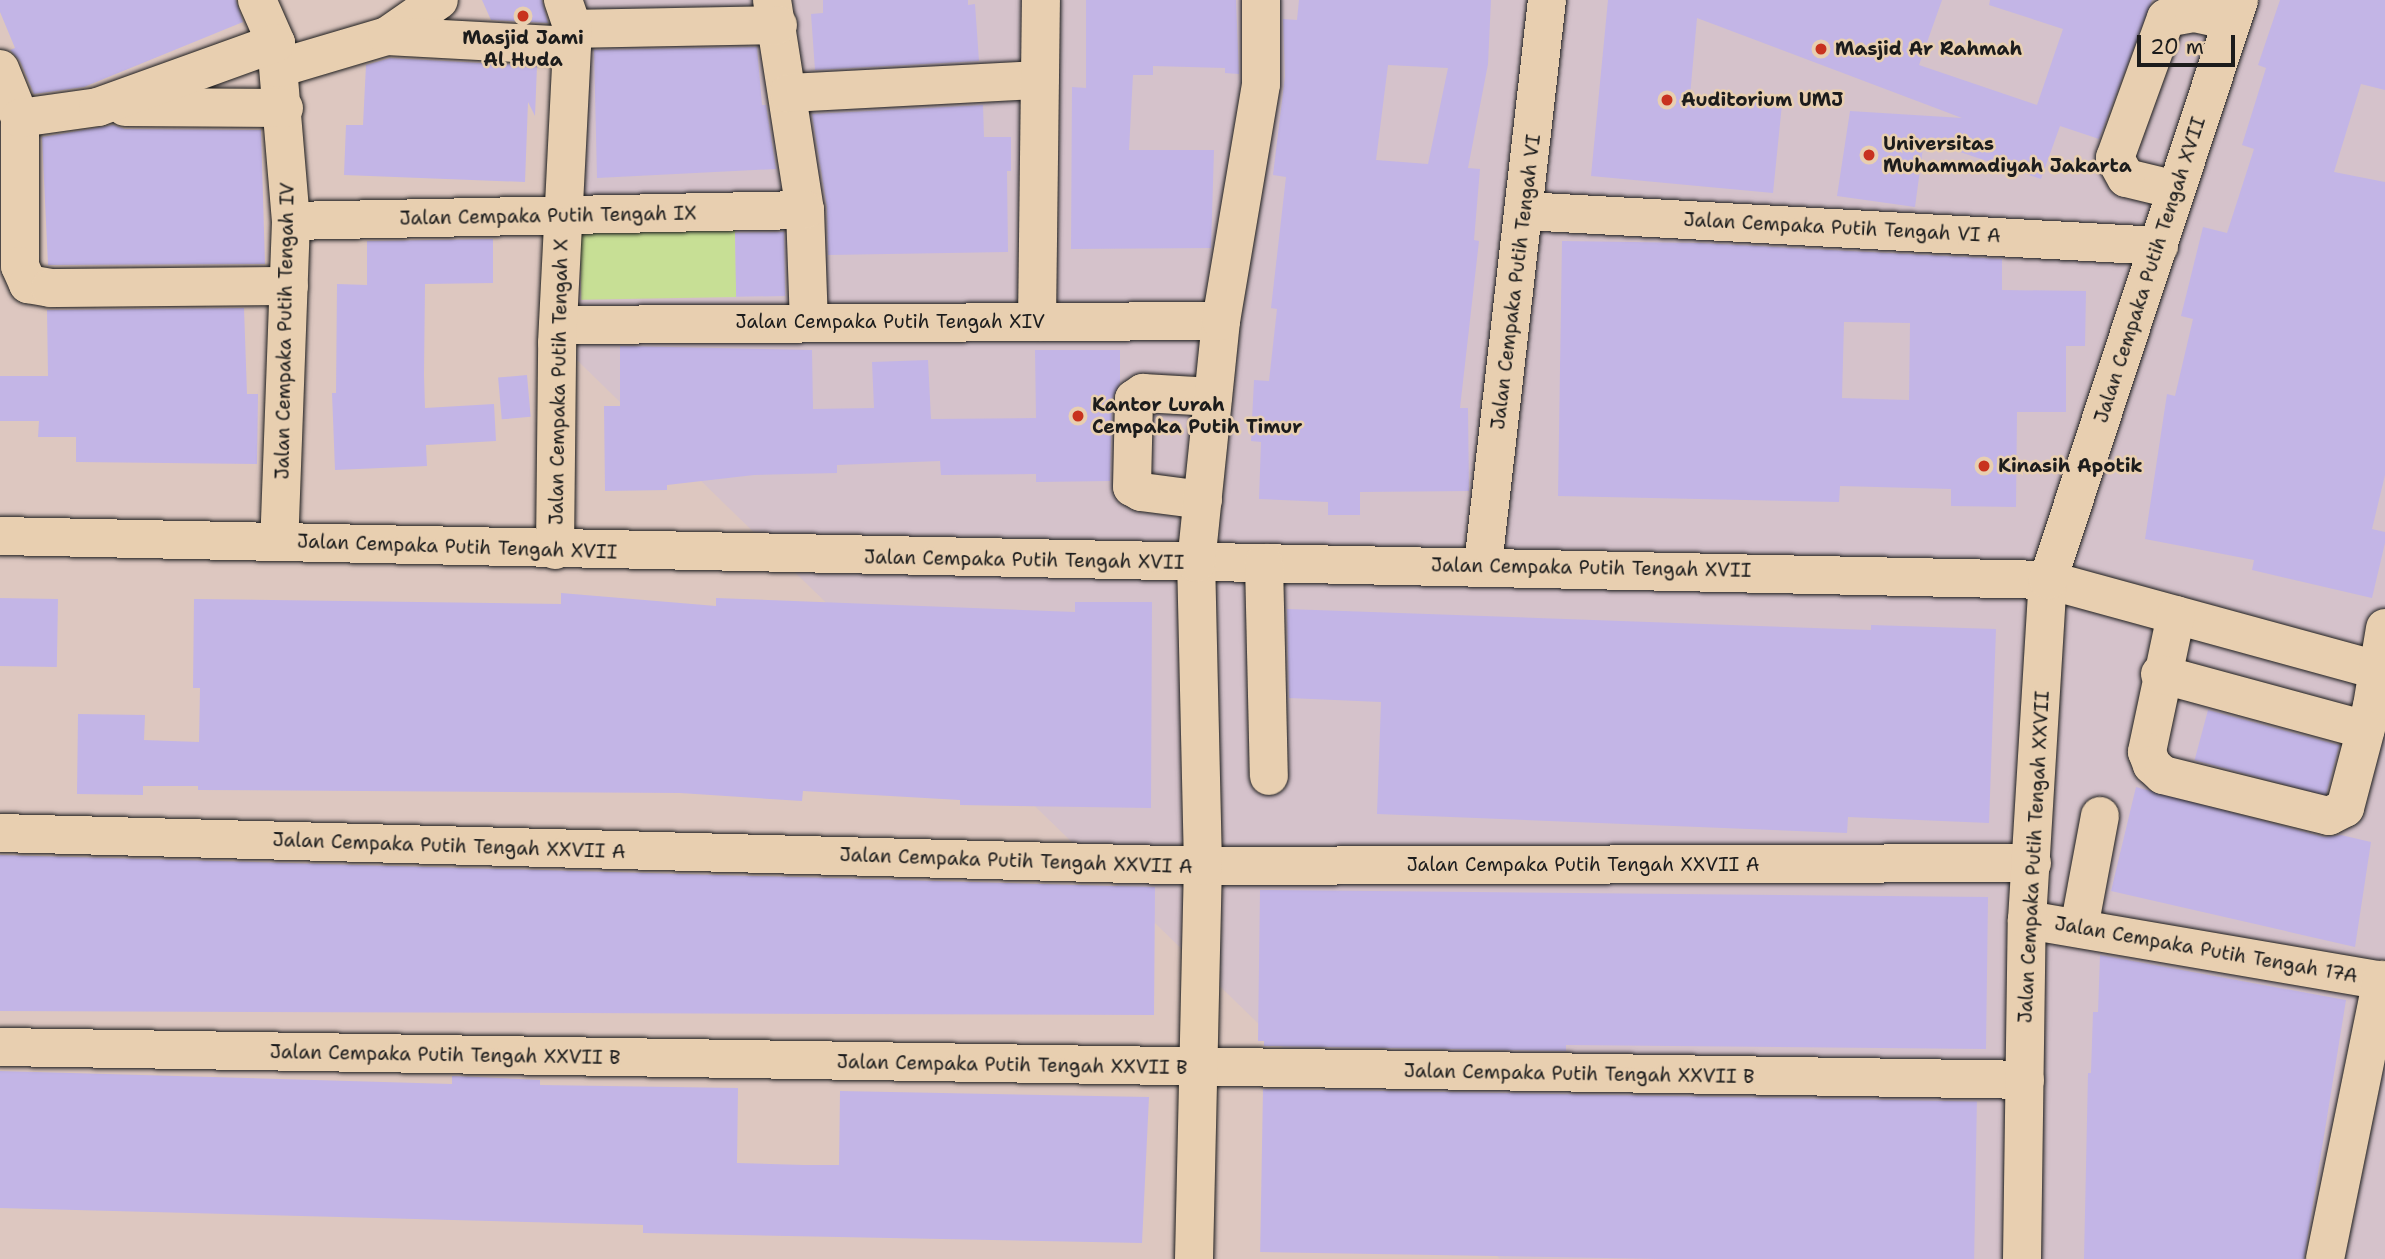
<!DOCTYPE html>
<html>
<head>
<meta charset="utf-8">
<style>
	body { margin:0 }
	#map { position:relative; width:2385px; height:1259px; overflow:hidden; background:#ddc7c0; font-family:"Shantell Sans",sans-serif }
	div>[style] { position:absolute }
	.built>* { inset:0; background:#d5c2cb }
	.green>* { inset:0; background:#c7df95; transform-origin:0 0 }
	.building>* { inset:0; background:#c3b5e6; transform-origin:0 0 }
	.roads { filter:drop-shadow(0 0 2px #1c1c1c) drop-shadow(0 0 2px #1c1c1c) }
	.minor>* { height:38px; margin:-19px; padding:0 19px; transform-origin:19px; border-radius:19px; background:#e8cfb0 }
	.dots>* { width:19px; height:19px; translate:-50% -50%; box-sizing:border-box; border:4px solid #e8cfb0; border-radius:50% }
	span { translate:-50% -50%; white-space:nowrap; text-align:center; line-height:1.15; -webkit-text-stroke:5px #e8cfb0; paint-order:stroke }
	.poi-label { font-size:19px; color:#1c1c1c; font-weight:700 }
	.left { translate:0 -50%; text-align:left }
	.street-label { font-size:19px; color:#1c1c1c }
	.scale { position:absolute; left:2137px; top:35px; width:98px; height:32px; box-sizing:border-box; border:4px solid #1c1c1c; border-top:0; padding-left:9px; font-size:21px; line-height:24px; white-space:nowrap; color:#1c1c1c; -webkit-text-stroke:5px #e8cfb0; paint-order:stroke }
</style>
</head>
<body>
<div id="map">
	<div class="built">
		<i style="clip-path:polygon(556px 0,2385px 0,2385px 1259px,1500px 1259px,543px 327px)"></i>
	</div>
	<div class="green">
		<i style="left:735px;top:223px;width:74px;height:155px;rotate:89deg"></i>
	</div>
	<div class="building">
		<i style="clip-path:polygon(0 0,236px 0,243px 22px,84px 87px,34px 94px,20px 61px,10px 50px,15px 48px,0 12px)"></i>
		<i style="clip-path:polygon(482px 0,542px 0,548px 23px,491px 20px)"></i>
		<i style="clip-path:polygon(823px 0,968px 0,968px 5px,975px 4px,979px 61px,815px 70px,811px 14px,823px 13px)"></i>
		<i style="clip-path:polygon(1086px 0,1236px 0,1239px 74px,1225px 73px,1225px 68px,1153px 66px,1153px 75px,1133px 75px,1129px 150px,1214px 150px,1211px 248px,1071px 249px,1072px 87px,1086px 88px)"></i>
		<i style="clip-path:polygon(evenodd,1299px 0,1491px 0,1488px 64px,1468px 168px,1480px 169px,1474px 240px,1479px 241px,1460px 408px,1468px 408px,1469px 491px,1360px 492px,1360px 515px,1328px 515px,1328px 502px,1259px 499px,1261px 442px,1251px 441px,1254px 380px,1269px 381px,1277px 309px,1271px 308px,1286px 177px,1273px 175px,1285px 76px,1283px 19px,1297px 20px,1299px 0,1388px 65px,1448px 68px,1428px 164px,1376px 160px,1388px 65px)"></i>
		<i style="clip-path:polygon(1608px 0,1942px 0,1919px 65px,2037px 105px,2063px 29px,1989px 5px,1990px 0,2152px 0,2099px 139px,2060px 126px,2041px 179px,1924px 140px,1915px 207px,1837px 196px,1850px 111px,1962px 118px,1697px 18px,1690px 96px,1782px 104px,1773px 193px,1591px 176px)"></i>
		<i style="clip-path:polygon(2280px 0,2385px 0,2385px 90px,2361px 84px,2334px 172px,2385px 182px,2385px 475px,2372px 529px,2385px 532px,2385px 543px,2372px 598px,2252px 570px,2254px 560px,2145px 539px,2167px 394px,2175px 396px,2193px 319px,2181px 316px,2203px 227px,2227px 233px,2254px 149px,2242px 145px,2266px 68px,2258px 65px)"></i>
		<i style="clip-path:polygon(757px 47px,762px 105px,766px 105px,776px 169px,597px 178px,594px 50px)"></i>
		<i style="clip-path:polygon(390px 58px,537px 66px,535px 116px,528px 102px,525px 182px,344px 175px,346px 125px,363px 125px,366px 65px)"></i>
		<i style="clip-path:polygon(983px 105px,984px 137px,1011px 137px,1011px 171px,1007px 171px,1008px 252px,828px 255px,827px 207px,812px 114px)"></i>
		<i style="clip-path:polygon(113px 125px,125px 129px,261px 130px,265px 264px,48px 265px,42px 137px)"></i>
		<i style="left:784px;top:232px;width:64px;height:49px;rotate:89deg"></i>
		<i style="clip-path:polygon(493px 239px,493px 283px,425px 284px,424px 375px,425px 408px,494px 404px,496px 441px,426px 445px,427px 466px,335px 470px,332px 393px,336px 393px,337px 284px,367px 285px,367px 241px)"></i>
		<i style="clip-path:polygon(evenodd,1562px 241px,1700px 243px,2002px 259px,2002px 290px,2086px 291px,2085px 346px,2066px 346px,2066px 412px,2017px 412px,2016px 507px,1951px 506px,1951px 489px,1840px 486px,1839px 502px,1558px 496px,1562px 241px,1844px 322px,1910px 323px,1909px 400px,1842px 398px,1844px 322px)"></i>
		<i style="clip-path:polygon(244px 308px,247px 394px,258px 394px,257px 464px,76px 462px,76px 437px,38px 437px,39px 421px,0 421px,0 376px,48px 376px,47px 310px)"></i>
		<i style="clip-path:polygon(620px 346px,812px 350px,813px 409px,874px 408px,872px 362px,928px 360px,931px 419px,1036px 418px,1035px 350px,1120px 350px,1120px 383px,1112px 399px,1110px 481px,1036px 482px,1036px 474px,941px 475px,940px 461px,837px 465px,837px 473px,754px 475px,667px 485px,667px 490px,605px 491px,604px 406px,620px 406px)"></i>
		<i style="left:527px;top:375px;width:42px;height:29px;rotate:85deg"></i>
		<i style="clip-path:polygon(561px 593px,716px 606px,716px 598px,1075px 612px,1075px 602px,1152px 602px,1151px 808px,960px 805px,960px 800px,803px 791px,802px 801px,680px 793px,198px 790px,198px 786px,143px 786px,143px 795px,77px 794px,78px 714px,145px 715px,144px 740px,199px 742px,200px 688px,193px 688px,194px 599px,561px 604px)"></i>
		<i style="left:0;top:598px;width:58px;height:68px;rotate:1deg"></i>
		<i style="clip-path:polygon(1287px 609px,1871px 630px,1871px 625px,1996px 629px,1989px 823px,1848px 817px,1847px 833px,1377px 814px,1381px 702px,1289px 698px)"></i>
		<i style="left:2208px;top:710px;width:136px;height:52px;rotate:15deg"></i>
		<i style="clip-path:polygon(2136px 787px,2324px 837px,2341px 835px,2371px 842px,2355px 947px,2111px 891px)"></i>
		<i style="clip-path:polygon(0 855px,1155px 887px,1154px 1015px,0 1011px)"></i>
		<i style="clip-path:polygon(1260px 890px,1988px 897px,1986px 1049px,1566px 1045px,1566px 1051px,1264px 1046px,1264px 1041px,1258px 1041px)"></i>
		<i style="clip-path:polygon(2100px 955px,2346px 1000px,2304px 1259px,2084px 1259px,2088px 1073px,2091px 1073px,2093px 1012px,2098px 1012px)"></i>
		<i style="clip-path:polygon(0 1071px,452px 1084px,452px 1076px,478px 1077px,540px 1080px,540px 1085px,738px 1088px,737px 1163px,804px 1165px,839px 1165px,840px 1091px,1149px 1097px,1142px 1243px,643px 1233px,643px 1225px,0 1208px)"></i>
		<i style="left:1263px;top:1089px;width:714px;height:163px;rotate:1deg"></i>
	</div>
	<div class="roads">
		<div class="minor">
			<i style="left:257px;top:0;width:47px;rotate:66.2deg"></i>
			<i style="left:276px;top:43px;width:179px;rotate:85.2deg"></i>
			<i style="left:291px;top:221px;width:320px;rotate:92.1deg"></i>
			<i style="left:772px;top:0;width:213px;rotate:81.1deg"></i>
			<i style="left:805px;top:210px;width:112px;rotate:88deg"></i>
			<i style="left:573px;top:29px;width:205px;rotate:-1.1deg"></i>
			<i style="left:387px;top:36px;width:63px;rotate:-34.7deg"></i>
			<i style="left:279px;top:68px;width:113px;rotate:-16.5deg"></i>
			<i style="left:387px;top:36px;width:185px;rotate:3.1deg"></i>
			<i style="left:0;top:69px;width:53px;rotate:67.8deg"></i>
			<i style="left:20px;top:118px;width:148px;rotate:90deg"></i>
			<i style="left:20px;top:266px;width:20px;rotate:66deg"></i>
			<i style="left:28px;top:284px;width:22px;rotate:10deg"></i>
			<i style="left:50px;top:288px;width:239px;rotate:-0.5deg"></i>
			<i style="left:789px;top:93px;width:251px;rotate:-3deg"></i>
			<i style="left:125px;top:107px;width:159px;rotate:0.4deg"></i>
			<i style="left:20px;top:118px;width:79px;rotate:-8deg"></i>
			<i style="left:98px;top:107px;width:189px;rotate:-19.8deg"></i>
			<i style="left:2176px;top:190px;width:51px;rotate:-166.5deg"></i>
			<i style="left:2126px;top:178px;width:23px;rotate:-119deg"></i>
			<i style="left:2115px;top:158px;width:149px;rotate:-70deg"></i>
			<i style="left:2166px;top:18px;width:28px;rotate:-10deg"></i>
			<i style="left:2194px;top:13px;width:39px;rotate:12deg"></i>
			<i style="left:1524px;top:211px;width:636px;rotate:3.15deg"></i>
			<i style="left:291px;top:221px;width:514px;rotate:-1.23deg"></i>
			<i style="left:1037px;top:322px;width:322px;rotate:-89.3deg"></i>
			<i style="left:558px;top:325px;width:663px;rotate:-0.35deg"></i>
			<i style="left:1203px;top:500px;width:63px;rotate:-172.6deg"></i>
			<i style="left:1141px;top:492px;width:10px;rotate:-151deg"></i>
			<i style="left:1132px;top:487px;width:88px;rotate:-88.7deg"></i>
			<i style="left:1134px;top:399px;width:11px;rotate:-34deg"></i>
			<i style="left:1143px;top:393px;width:70px;rotate:3.3deg"></i>
			<i style="left:0;top:536px;width:2048px;rotate:1.23deg"></i>
			<i style="left:2048px;top:580px;width:349px;rotate:15.3deg"></i>
			<i style="left:555px;top:550px;width:207px;rotate:-89.4deg"></i>
			<i style="left:557px;top:343px;width:314px;rotate:-87.1deg"></i>
			<i style="left:573px;top:29px;width:31px;rotate:-109deg"></i>
			<i style="left:1264px;top:563px;width:213px;rotate:88.7deg"></i>
			<i style="left:1483px;top:565px;width:569px;rotate:-83.54deg"></i>
			<i style="left:2176px;top:615px;width:140px;rotate:102deg"></i>
			<i style="left:2147px;top:752px;width:14px;rotate:69deg"></i>
			<i style="left:2152px;top:765px;width:15px;rotate:42deg"></i>
			<i style="left:2163px;top:775px;width:171px;rotate:13.9deg"></i>
			<i style="left:2329px;top:816px;width:18px;rotate:-27deg"></i>
			<i style="left:2345px;top:808px;width:106px;rotate:-75.2deg"></i>
			<i style="left:2372px;top:706px;width:79px;rotate:-80.5deg"></i>
			<i style="left:2160px;top:674px;width:213px;rotate:15.2deg"></i>
			<i style="left:0;top:833px;width:1203px;rotate:1.57deg"></i>
			<i style="left:1203px;top:866px;width:829px;rotate:-0.21deg"></i>
			<i style="left:2027px;top:920px;width:363px;rotate:9.7deg"></i>
			<i style="left:2079px;top:928px;width:114px;rotate:-79.4deg"></i>
			<i style="left:0;top:1047px;width:2025px;rotate:0.93deg"></i>
			<i style="left:1194px;top:1259px;width:393px;rotate:-88.7deg"></i>
			<i style="left:1203px;top:866px;width:303px;rotate:-91.3deg"></i>
			<i style="left:1196px;top:563px;width:243px;rotate:-84.1deg"></i>
			<i style="left:1221px;top:321px;width:240px;rotate:-80.4deg"></i>
			<i style="left:1261px;top:84px;width:84px;rotate:-90deg"></i>
			<i style="left:2022px;top:1259px;width:339px;rotate:-89.2deg"></i>
			<i style="left:2027px;top:920px;width:341px;rotate:-86.5deg"></i>
			<i style="left:2048px;top:580px;width:611px;rotate:-71.77deg"></i>
			<i style="left:2325px;top:1259px;width:285px;rotate:-78.5deg"></i>
		</div>
	</div>
	<div class="dots">
		<i style="left:523px;top:16px;background:#c8321e"></i>
		<i style="left:1821px;top:49px;background:#c8321e"></i>
		<i style="left:1667px;top:100px;background:#c8321e"></i>
		<i style="left:1869px;top:155px;background:#c8321e"></i>
		<i style="left:1078px;top:416px;background:#c8321e"></i>
		<i style="left:1984px;top:466px;background:#c8321e"></i>
	</div>
	<div class="poi-label">
		<span style="left:523px;top:49px">Masjid Jami<br>Al Huda</span>
		<span class="left" style="left:1835px;top:49px">Masjid Ar Rahmah</span>
		<span class="left" style="left:1681px;top:100px">Auditorium UMJ</span>
		<span class="left" style="left:1883px;top:155px">Universitas<br>Muhammadiyah Jakarta</span>
		<span class="left" style="left:1092px;top:416px">Kantor Lurah<br>Cempaka Putih Timur</span>
		<span class="left" style="left:1998px;top:466px">Kinasih Apotik</span>
	</div>
	<div class="street-label">
		<span style="left:548px;top:216px;rotate:-1deg">Jalan Cempaka Putih Tengah IX</span>
		<span style="left:1842px;top:228px;rotate:3deg">Jalan Cempaka Putih Tengah VI A</span>
		<span style="left:2150px;top:270px;rotate:-72deg">Jalan Cempaka Putih Tengah XVII</span>
		<span style="left:1516px;top:282px;rotate:-83deg">Jalan Cempaka Putih Tengah VI</span>
		<span style="left:890px;top:322px">Jalan Cempaka Putih Tengah XIV</span>
		<span style="left:285px;top:331px;rotate:-89deg">Jalan Cempaka Putih Tengah IV</span>
		<span style="left:559px;top:382px;rotate:-89deg">Jalan Cempaka Putih Tengah X</span>
		<span style="left:457px;top:547px;rotate:2deg">Jalan Cempaka Putih Tengah XVII</span>
		<span style="left:1024px;top:560px;rotate:1deg">Jalan Cempaka Putih Tengah XVII</span>
		<span style="left:1591px;top:568px;rotate:1deg">Jalan Cempaka Putih Tengah XVII</span>
		<span style="left:449px;top:846px;rotate:2deg">Jalan Cempaka Putih Tengah XXVII A</span>
		<span style="left:2034px;top:857px;rotate:-87deg">Jalan Cempaka Putih Tengah XXVII</span>
		<span style="left:1016px;top:861px;rotate:2deg">Jalan Cempaka Putih Tengah XXVII A</span>
		<span style="left:1583px;top:865px">Jalan Cempaka Putih Tengah XXVII A</span>
		<span style="left:2206px;top:950px;rotate:10deg">Jalan Cempaka Putih Tengah 17A</span>
		<span style="left:445px;top:1055px;rotate:1deg">Jalan Cempaka Putih Tengah XXVII B</span>
		<span style="left:1012px;top:1065px;rotate:1deg">Jalan Cempaka Putih Tengah XXVII B</span>
		<span style="left:1579px;top:1074px;rotate:1deg">Jalan Cempaka Putih Tengah XXVII B</span>
	</div>
	<div class="scale">20 m</div>
</div>
</body>
</html>
